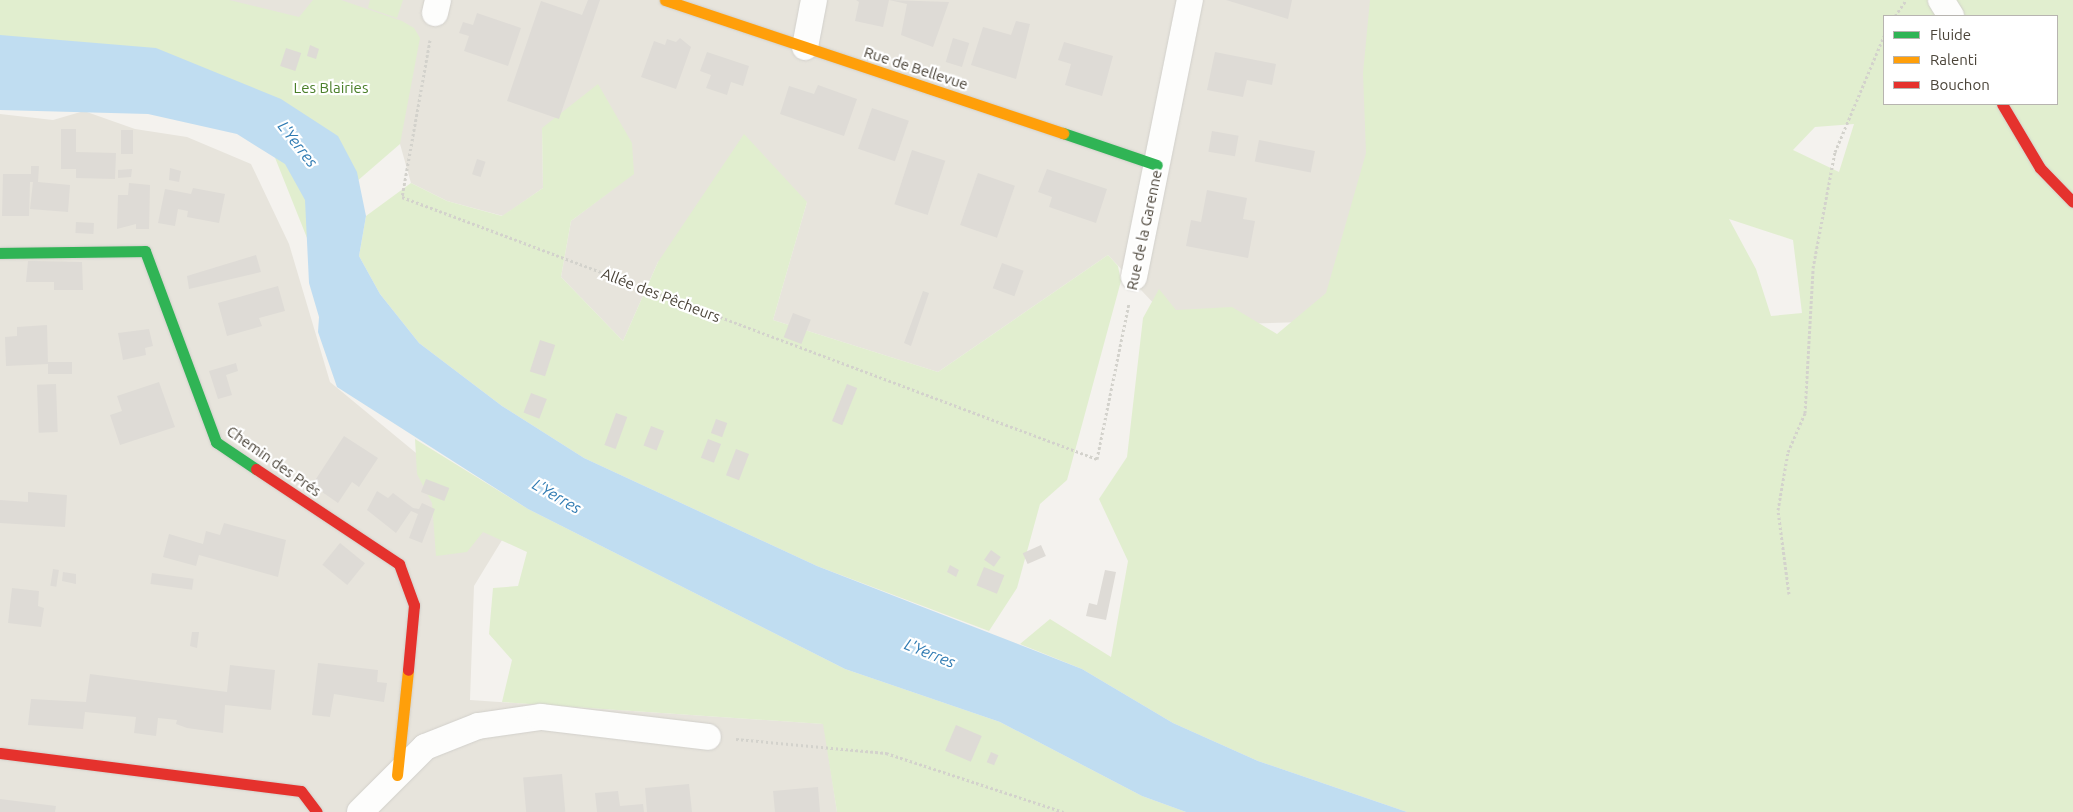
<!DOCTYPE html>
<html>
<head>
<meta charset="utf-8">
<style>
	body { margin:0 }
	#map { position:relative; width:2073px; height:812px; overflow:hidden; background:#f4f2ee; font-family:Ubuntu,sans-serif }
	div>[style] { position:absolute }
	.residential>* { inset:0; background:#e7e4dc }
	.green>* { inset:0; background:#e1eecf }
	.water>* { inset:0; background:#c0ddf1 }
	.building>* { inset:0; background:#dedbd6; transform-origin:0 0 }
	.path>* { height:3px; margin-top:-1.5px; transform-origin:0; background:repeating-linear-gradient(90deg,#d3d2cc 0 2.5px,transparent 0 5px) }
	.roads { filter:drop-shadow(0 0 1px #d2d0cb) drop-shadow(0 0 1px #d2d0cb) }
	.street>* { height:26px; margin:-13px; padding:0 13px; transform-origin:13px; border-radius:13px; background:#fdfdfc }
	.fast>* { height:11px; margin:-5.5px; padding:0 5.5px; transform-origin:5.5px; border-radius:5.5px; background:#30b455 }
	.slow>* { height:11px; margin:-5.5px; padding:0 5.5px; transform-origin:5.5px; border-radius:5.5px; background:#ff9f0a }
	.jam>* { height:11px; margin:-5.5px; padding:0 5.5px; transform-origin:5.5px; border-radius:5.5px; background:#e5322d }
	span { translate:-50% -50%; white-space:nowrap; text-align:center; line-height:1.15; -webkit-text-stroke:4.5px #fff; paint-order:stroke }
	.street-label { font-size:15px; color:#4b4439 }
	.park-label { font-size:15px; color:#4a7f2a }
	.water-label { font-size:16px; color:#2e7ab2; font-style:italic }
	.legend { position:absolute; left:1883px; top:15px; width:175px; height:90px; box-sizing:border-box; background:#fff; border:1px solid #b7b4b0; margin:0; padding:6px 9px; list-style:none; font-size:15px; color:#4b4439 }
	.legend li { display:flex; align-items:center; gap:10px; height:25px }
	.legend b { width:25px; border:1px solid #b7b4b0 }
</style>
</head>
<body>
<div id="map">
	<div class="residential">
		<i style="clip-path:polygon(107px 0,1420px 0,1336px 321px,1175px 326px,1108px 255px,938px 372px,773px 320px,807px 202px,658px 262px,623px 341px,561px 277px,571px 221px,634px 173px,542px 128px,543px 188px,503px 216px,447px 201px,411px 183px,400px 144px)"></i>
		<i style="clip-path:polygon(84px 111px,135px 129px,187px 137px,251px 164px,289px 244px,330px 382px,450px 481px,518px 514px,474px 586px,470px 700px,824px 724px,837px 812px,0 812px,0 114px,53px 120px)"></i>
	</div>
	<div class="green">
		<i style="clip-path:polygon(0 0,229px 0,299px 17px,313px 0,341px 0,402px 21px,414px 28px,420px 38px,400px 144px,326px 208px,311px 248px,258px 115px,0 94px)"></i>
		<i style="clip-path:polygon(370px 0,403px 0,397px 18px,368px 8px)"></i>
		<i style="clip-path:polygon(evenodd,1370px 0,2073px 0,2073px 812px,1407px 812px,1258px 761px,1173px 723px,1082px 669px,1020px 644px,1050px 619px,1111px 657px,1128px 561px,1099px 499px,1127px 457px,1143px 318px,1159px 289px,1176px 310px,1232px 307px,1277px 334px,1326px 293px,1366px 153px,1363px 73px,1370px 0,1884px 16px,2057px 16px,2057px 104px,1884px 104px,1884px 16px,1370px 0,1854px 124px,1839px 172px,1793px 150px,1815px 127px,1854px 124px,1370px 0,1729px 219px,1793px 240px,1802px 313px,1771px 316px,1756px 269px,1729px 219px)"></i>
		<i style="clip-path:polygon(598px 84px,632px 143px,634px 174px,571px 221px,561px 277px,623px 341px,658px 262px,744px 134px,807px 202px,773px 320px,938px 372px,1108px 255px,1118px 266px,1121px 281px,1067px 480px,1040px 504px,1017px 588px,989px 631px,817px 566px,584px 458px,502px 406px,419px 343px,380px 294px,359px 256px,366px 216px,411px 183px,447px 201px,502px 216px,543px 188px,542px 128px)"></i>
		<i style="clip-path:polygon(415px 439px,528px 509px,845px 669px,1000px 722px,1142px 796px,1186px 812px,837px 812px,823px 724px,502px 702px,512px 660px,489px 634px,493px 588px,518px 586px,527px 552px,483px 532px,467px 552px,436px 556px,432px 503px,417px 474px)"></i>
	</div>
	<div class="water">
		<i style="clip-path:polygon(0 35px,156px 48px,281px 99px,338px 136px,357px 172px,366px 216px,359px 256px,380px 294px,419px 343px,502px 406px,584px 458px,817px 566px,1082px 669px,1173px 723px,1258px 761px,1407px 812px,1186px 812px,1142px 796px,1000px 722px,845px 669px,528px 509px,337px 387px,318px 332px,319px 317px,309px 283px,305px 200px,285px 164px,237px 134px,148px 114px,0 110px)"></i>
	</div>
	<div class="building">
		<i style="clip-path:polygon(588px 0,600px 0,559px 119px,507px 101px,541px 1px,582px 15px)"></i>
		<i style="clip-path:polygon(856px 0,889px 0,883px 27px,855px 21px,859px 2px)"></i>
		<i style="clip-path:polygon(889px 0,949px 2px,933px 47px,901px 35px,907px 4px)"></i>
		<i style="clip-path:polygon(1226px 0,1292px 0,1288px 19px)"></i>
		<i style="clip-path:polygon(477px 13px,521px 28px,508px 66px,464px 51px,469px 36px,459px 33px,463px 22px,473px 25px)"></i>
		<i style="clip-path:polygon(1016px 21px,1030px 24px,1016px 79px,971px 65px,983px 27px,1011px 35px)"></i>
		<i style="clip-path:polygon(680px 38px,691px 47px,676px 89px,641px 77px,654px 41px,665px 45px,667px 39px,676px 42px)"></i>
		<i style="left:953px;top:38px;width:17px;height:25px;rotate:17deg"></i>
		<i style="clip-path:polygon(1064px 42px,1113px 56px,1102px 96px,1065px 85px,1071px 64px,1058px 60px)"></i>
		<i style="clip-path:polygon(310px 45px,319px 49px,316px 59px,307px 56px)"></i>
		<i style="left:286px;top:48px;width:16px;height:19px;rotate:18deg"></i>
		<i style="clip-path:polygon(707px 52px,749px 66px,743px 86px,731px 82px,727px 95px,706px 88px,711px 75px,700px 71px)"></i>
		<i style="clip-path:polygon(1215px 52px,1276px 64px,1272px 85px,1247px 80px,1243px 97px,1207px 90px)"></i>
		<i style="clip-path:polygon(818px 85px,857px 99px,844px 136px,780px 114px,789px 86px,814px 94px)"></i>
		<i style="left:872px;top:108px;width:39px;height:43px;rotate:19deg"></i>
		<i style="clip-path:polygon(61px 129px,76px 129px,76px 152px,116px 153px,115px 179px,76px 178px,76px 169px,61px 169px)"></i>
		<i style="left:121px;top:130px;width:12px;height:24px"></i>
		<i style="left:1212px;top:131px;width:27px;height:21px;rotate:10deg"></i>
		<i style="left:1259px;top:140px;width:57px;height:22px;rotate:11deg"></i>
		<i style="left:912px;top:150px;width:35px;height:57px;rotate:18deg"></i>
		<i style="left:477px;top:159px;width:9px;height:16px;rotate:18deg"></i>
		<i style="clip-path:polygon(31px 166px,39px 166px,38px 182px,70px 185px,68px 212px,30px 209px,33px 182px,30px 182px,29px 216px,2px 216px,3px 174px,31px 174px)"></i>
		<i style="clip-path:polygon(170px 168px,181px 171px,179px 182px,169px 180px)"></i>
		<i style="clip-path:polygon(132px 169px,131px 177px,118px 178px,118px 170px)"></i>
		<i style="clip-path:polygon(1047px 169px,1107px 189px,1096px 223px,1049px 207px,1052px 197px,1038px 192px)"></i>
		<i style="left:978px;top:173px;width:39px;height:55px;rotate:19deg"></i>
		<i style="clip-path:polygon(129px 183px,150px 185px,149px 229px,136px 229px,136px 224px,117px 229px,118px 195px,128px 195px)"></i>
		<i style="clip-path:polygon(193px 188px,225px 194px,219px 223px,187px 217px,188px 211px,178px 209px,175px 226px,158px 223px,165px 189px,191px 194px)"></i>
		<i style="clip-path:polygon(1207px 190px,1247px 198px,1243px 219px,1255px 221px,1248px 258px,1186px 246px,1191px 220px,1201px 222px)"></i>
		<i style="left:76px;top:222px;width:18px;height:11px;rotate:3deg"></i>
		<i style="clip-path:polygon(256px 255px,261px 272px,189px 289px,187px 276px)"></i>
		<i style="clip-path:polygon(28px 261px,82px 262px,83px 290px,54px 290px,54px 282px,26px 282px)"></i>
		<i style="left:1002px;top:263px;width:23px;height:27px;rotate:20deg"></i>
		<i style="clip-path:polygon(278px 286px,285px 311px,259px 318px,262px 326px,227px 336px,218px 303px)"></i>
		<i style="clip-path:polygon(923px 291px,929px 293px,911px 346px,904px 343px)"></i>
		<i style="left:793px;top:313px;width:19px;height:26px;rotate:21deg"></i>
		<i style="clip-path:polygon(47px 325px,48px 364px,6px 366px,5px 337px,17px 336px,17px 327px)"></i>
		<i style="clip-path:polygon(149px 329px,153px 346px,145px 348px,146px 355px,123px 360px,118px 333px)"></i>
		<i style="left:540px;top:340px;width:16px;height:33px;rotate:18deg"></i>
		<i style="left:72px;top:362px;width:12px;height:24px;rotate:90deg"></i>
		<i style="clip-path:polygon(236px 363px,238px 371px,226px 375px,232px 395px,218px 399px,209px 371px)"></i>
		<i style="clip-path:polygon(159px 382px,175px 427px,120px 445px,110px 415px,122px 411px,117px 396px)"></i>
		<i style="left:56px;top:384px;width:48px;height:19px;rotate:88deg"></i>
		<i style="left:847px;top:384px;width:11px;height:40px;rotate:22deg"></i>
		<i style="left:531px;top:393px;width:17px;height:21px;rotate:21deg"></i>
		<i style="left:616px;top:413px;width:12px;height:34px;rotate:20deg"></i>
		<i style="left:716px;top:419px;width:12px;height:15px;rotate:20deg"></i>
		<i style="left:651px;top:426px;width:14px;height:21px;rotate:21deg"></i>
		<i style="clip-path:polygon(344px 436px,378px 458px,359px 487px,352px 482px,338px 503px,312px 485px)"></i>
		<i style="left:708px;top:439px;width:14px;height:20px;rotate:21deg"></i>
		<i style="left:736px;top:449px;width:14px;height:28px;rotate:21deg"></i>
		<i style="left:426px;top:479px;width:25px;height:14px;rotate:21deg"></i>
		<i style="clip-path:polygon(377px 491px,388px 498px,393px 493px,413px 508px,419px 509px,422px 503px,435px 509px,422px 543px,409px 538px,418px 514px,411px 511px,396px 533px,367px 510px)"></i>
		<i style="clip-path:polygon(28px 492px,67px 495px,65px 527px,0 523px,0 500px,28px 502px)"></i>
		<i style="clip-path:polygon(224px 523px,286px 540px,278px 577px,199px 555px,196px 566px,163px 557px,169px 534px,203px 544px,206px 531px,220px 535px)"></i>
		<i style="left:340px;top:543px;width:32px;height:28px;rotate:39deg"></i>
		<i style="left:1041px;top:545px;width:12px;height:20px;rotate:66deg"></i>
		<i style="left:991px;top:550px;width:12px;height:12px;rotate:35deg"></i>
		<i style="clip-path:polygon(950px 565px,959px 570px,956px 577px,947px 572px)"></i>
		<i style="left:984px;top:567px;width:22px;height:20px;rotate:22deg"></i>
		<i style="left:53px;top:569px;width:6px;height:17px;rotate:9deg"></i>
		<i style="clip-path:polygon(1105px 570px,1116px 572px,1106px 620px,1086px 616px,1089px 603px,1097px 605px)"></i>
		<i style="clip-path:polygon(63px 572px,76px 574px,76px 584px,62px 581px)"></i>
		<i style="left:152px;top:573px;width:42px;height:11px;rotate:8deg"></i>
		<i style="clip-path:polygon(12px 588px,39px 591px,38px 606px,44px 608px,41px 627px,8px 623px)"></i>
		<i style="clip-path:polygon(192px 632px,199px 632px,197px 648px,190px 646px)"></i>
		<i style="clip-path:polygon(318px 663px,378px 670px,377px 682px,387px 683px,384px 702px,334px 694px,330px 717px,312px 715px)"></i>
		<i style="clip-path:polygon(230px 665px,275px 670px,271px 710px,225px 705px,223px 733px,187px 728px,176px 724px,177px 720px,158px 718px,156px 736px,134px 733px,136px 717px,85px 712px,83px 729px,28px 725px,31px 699px,86px 702px,90px 674px,227px 692px)"></i>
		<i style="left:956px;top:725px;width:28px;height:28px;rotate:23deg"></i>
		<i style="left:991px;top:752px;width:8px;height:11px;rotate:23deg"></i>
		<i style="left:562px;top:774px;width:38px;height:39px;rotate:85deg"></i>
		<i style="clip-path:polygon(689px 784px,692px 812px,647px 812px,645px 788px)"></i>
		<i style="clip-path:polygon(818px 787px,820px 812px,775px 812px,773px 791px)"></i>
		<i style="clip-path:polygon(618px 791px,620px 806px,643px 804px,644px 812px,597px 812px,595px 793px)"></i>
		<i style="clip-path:polygon(0 799px,56px 806px,55px 812px,0 812px)"></i>
	</div>
	<div class="path">
		<i style="left:1895px;top:16px;width:19px;rotate:-55deg"></i>
		<i style="left:430px;top:40px;width:159px;rotate:100.1deg"></i>
		<i style="left:402px;top:197px;width:743px;rotate:20.66deg"></i>
		<i style="left:1097px;top:459px;width:159px;rotate:-78.4deg"></i>
		<i style="left:1789px;top:594px;width:85px;rotate:-97.5deg"></i>
		<i style="left:1778px;top:510px;width:59px;rotate:-80.2deg"></i>
		<i style="left:1788px;top:452px;width:43px;rotate:-66.4deg"></i>
		<i style="left:1805px;top:413px;width:145px;rotate:-86.8deg"></i>
		<i style="left:1813px;top:268px;width:118px;rotate:-79.3deg"></i>
		<i style="left:1835px;top:152px;width:126px;rotate:-67.1deg"></i>
		<i style="left:736px;top:739px;width:151px;rotate:5.3deg"></i>
		<i style="left:886px;top:753px;width:187px;rotate:18.4deg"></i>
	</div>
	<div class="roads">
		<div class="street">
			<i style="left:1941px;top:0;width:19px;rotate:58deg"></i>
			<i style="left:435px;top:13px;width:13px;rotate:-77deg"></i>
			<i style="left:805px;top:47px;width:48px;rotate:-79.2deg"></i>
			<i style="left:1134px;top:277px;width:283px;rotate:-78.6deg"></i>
			<i style="left:360px;top:812px;width:92px;rotate:-45deg"></i>
			<i style="left:425px;top:747px;width:57px;rotate:-21.6deg"></i>
			<i style="left:478px;top:726px;width:64px;rotate:-8.1deg"></i>
			<i style="left:541px;top:717px;width:168px;rotate:6.8deg"></i>
		</div>
		<div class="fast">
			<i style="left:1063px;top:133px;width:99px;rotate:18.8deg"></i>
			<i style="left:0;top:253px;width:145px;rotate:-0.8deg"></i>
			<i style="left:145px;top:251px;width:204px;rotate:69.6deg"></i>
			<i style="left:216px;top:442px;width:48px;rotate:34deg"></i>
		</div>
		<div class="slow">
			<i style="left:665px;top:0;width:420px;rotate:18.5deg"></i>
			<i style="left:397px;top:775px;width:106px;rotate:-84deg"></i>
		</div>
		<div class="jam">
			<i style="left:2002px;top:104px;width:74px;rotate:59.3deg"></i>
			<i style="left:2040px;top:168px;width:47px;rotate:45.9deg"></i>
			<i style="left:256px;top:469px;width:172px;rotate:33.6deg"></i>
			<i style="left:399px;top:564px;width:44px;rotate:69.9deg"></i>
			<i style="left:414px;top:605px;width:65px;rotate:95.3deg"></i>
			<i style="left:0;top:753px;width:303px;rotate:7.2deg"></i>
			<i style="left:301px;top:791px;width:26px;rotate:53deg"></i>
		</div>
	</div>
	<div class="street-label">
		<span style="left:916px;top:68px;rotate:18deg">Rue de Bellevue</span>
		<span style="left:1144px;top:230px;rotate:-78deg">Rue de la Garenne</span>
		<span style="left:661px;top:295px;rotate:21deg">Allée des Pêcheurs</span>
		<span style="left:274px;top:461px;rotate:35deg">Chemin des Prés</span>
	</div>
	<div class="park-label">
		<span style="left:331px;top:88px">Les Blairies</span>
	</div>
	<div class="water-label">
		<span style="left:298px;top:144px;rotate:52deg">L'Yerres</span>
		<span style="left:557px;top:496px;rotate:30deg">L'Yerres</span>
		<span style="left:930px;top:653px;rotate:22deg">L'Yerres</span>
	</div>
	<ul class="legend">
	<li><b style="height:6px;background:#30b455"></b>Fluide</li>
	<li><b style="height:6px;background:#ff9f0a"></b>Ralenti</li>
	<li><b style="height:6px;background:#e5322d"></b>Bouchon</li>
	</ul>
</div>
</body>
</html>
